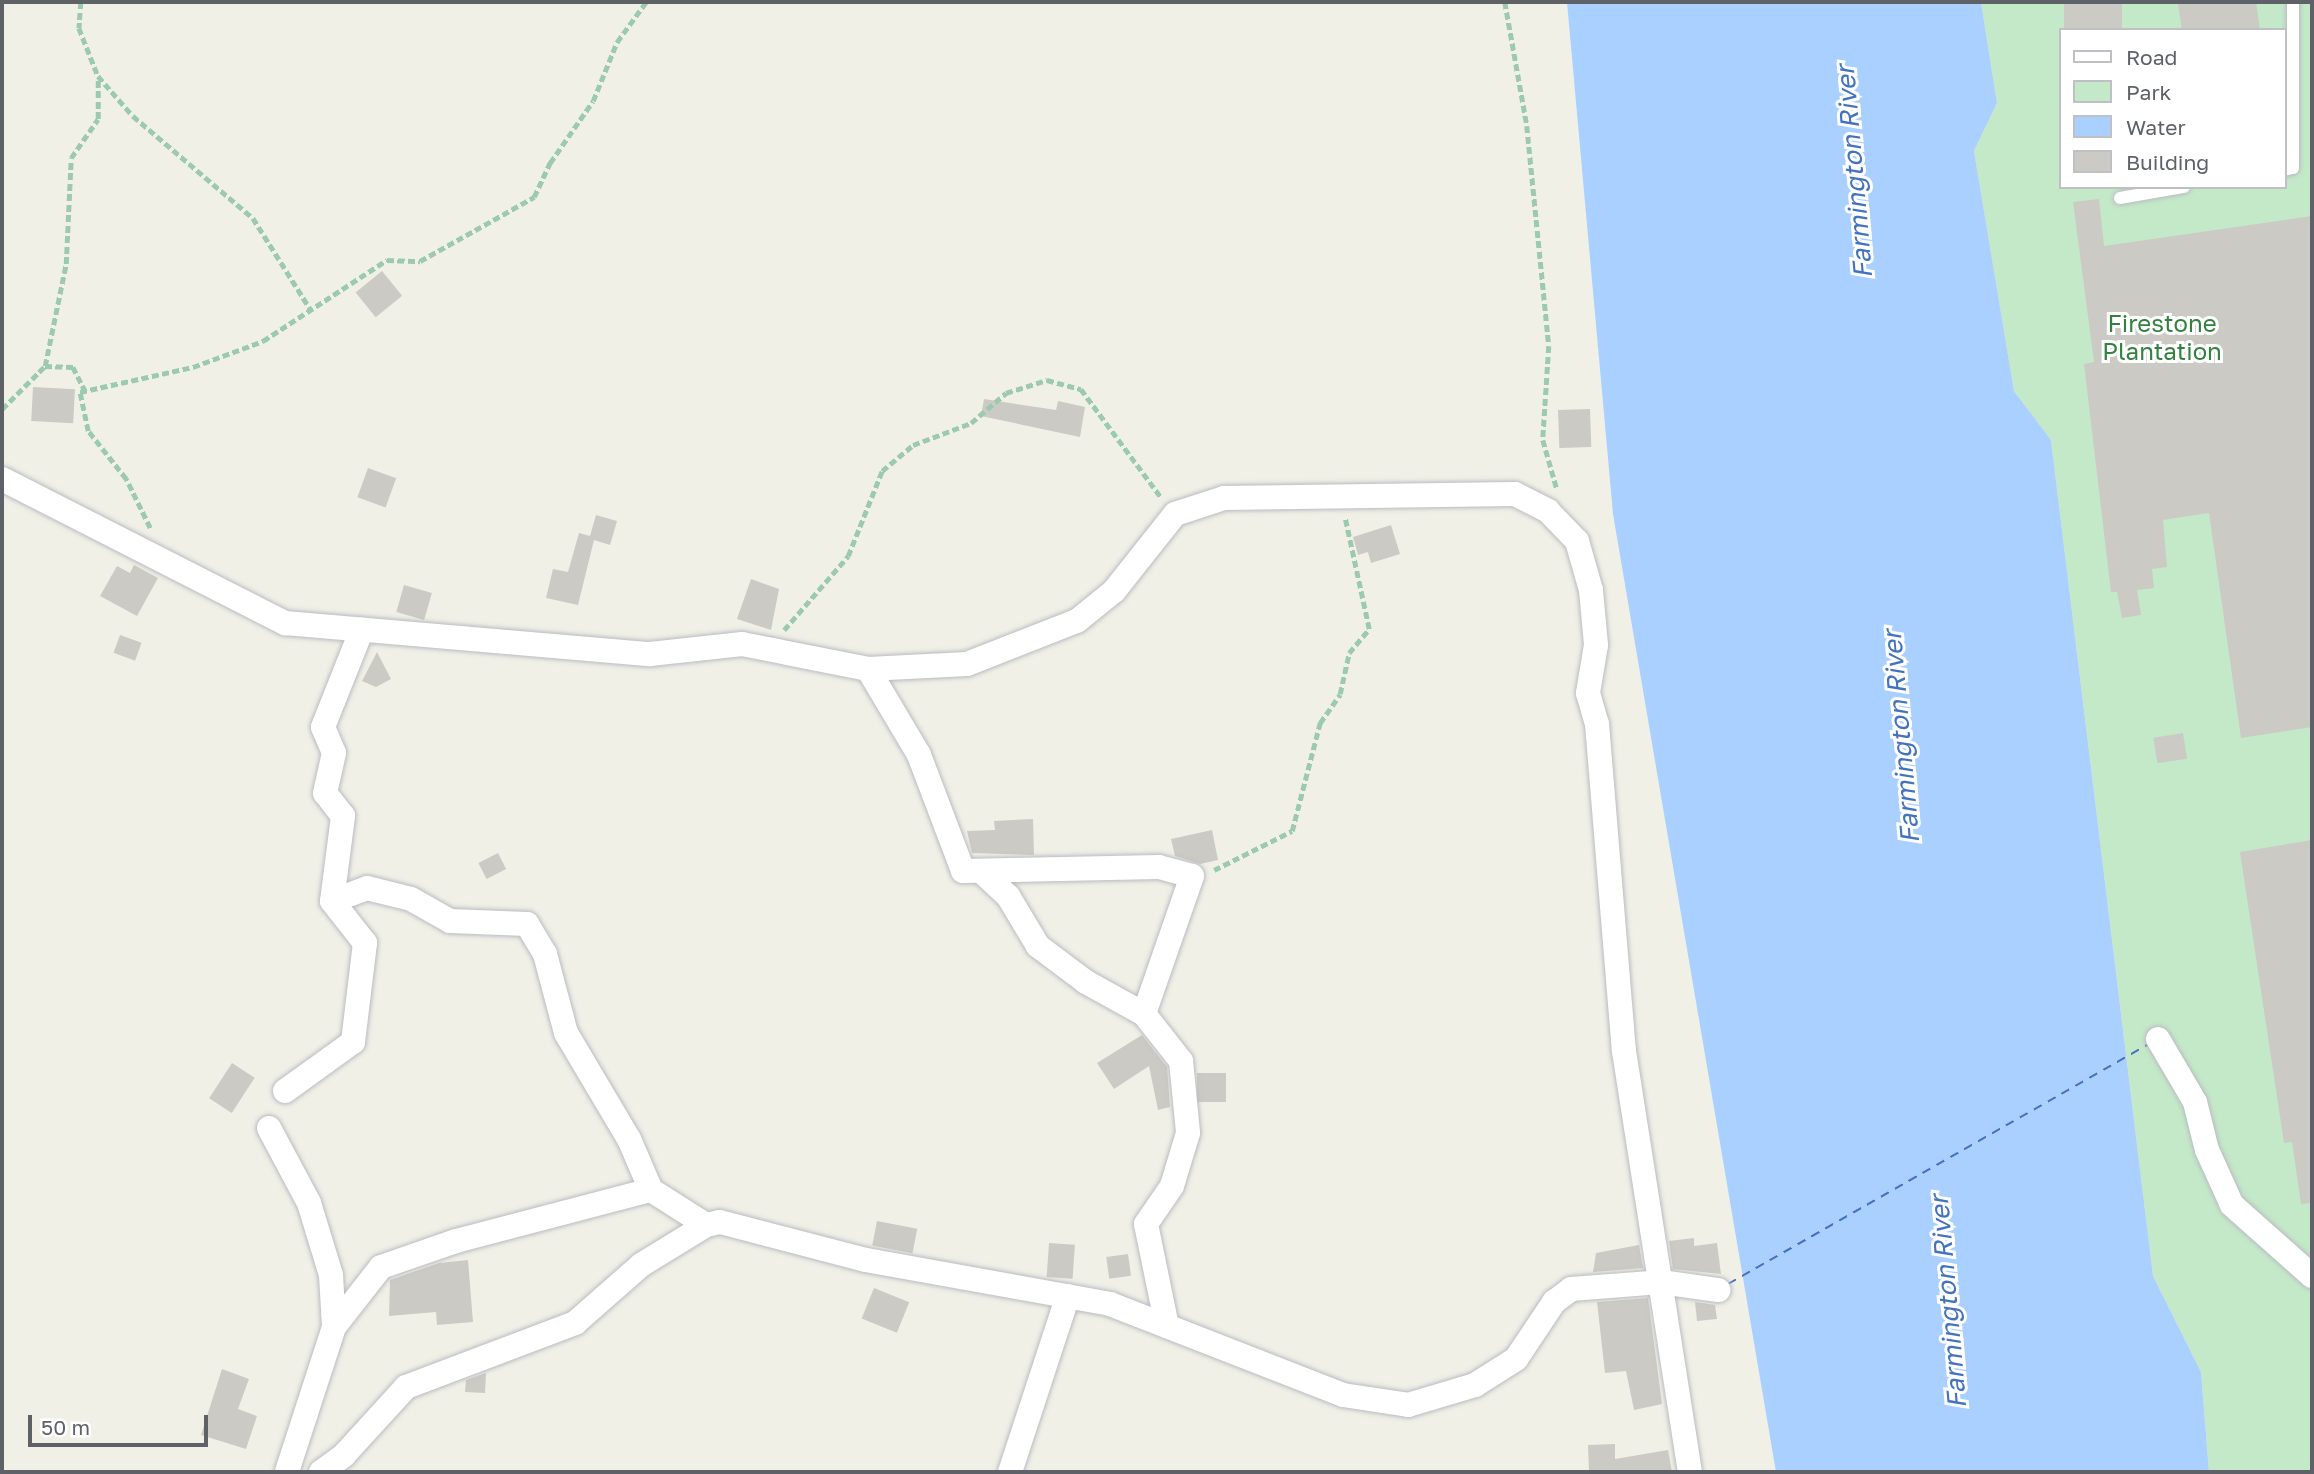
<!DOCTYPE html>
<html>
<head>
<meta charset="utf-8">
<style>
	body { margin:0 }
	#map { position:relative; width:2314px; height:1474px; overflow:hidden; background:#f1f0e7; font-family:"Golos Text",sans-serif }
	div>[style] { position:absolute }
	.green>* { inset:0; background:#c4e9c8 }
	.water>* { inset:0; background:#a9d0ff }
	.ferry>* { height:2px; margin-top:-1px; transform-origin:0; background:repeating-linear-gradient(90deg,#4372bf 0 9px,transparent 0 16px) }
	.building>* { inset:0; background:#cccac4; transform-origin:0 0 }
	.path>* { height:4.5px; margin-top:-2.25px; transform-origin:0; background:repeating-linear-gradient(90deg,#9ccaaf 0 7px,transparent 0 10.5px) }
	.roads { filter:drop-shadow(0 0 2px #b9bcc1) drop-shadow(0 0 2px #b9bcc1) }
	.service>* { height:12px; margin:-6px; padding:0 6px; transform-origin:6px; border-radius:6px; background:#fff }
	.minor>* { height:24px; margin:-12px; padding:0 12px; transform-origin:12px; border-radius:12px; background:#fff }
	span { translate:-50% -50%; white-space:nowrap; text-align:center; line-height:1.15; -webkit-text-stroke:6px #fff; paint-order:stroke }
	.park-label { font-size:24px; color:#32823f }
	.water-label { font-size:26px; color:#4372bf; font-style:italic }
	.frame { position:absolute; inset:0; border:4px solid #5e6268; pointer-events:none }
	.legend { position:absolute; left:2059px; top:28px; width:228px; height:161px; box-sizing:border-box; background:#fff; border:2px solid #bfc0c3; margin:0; padding:9px 12px; list-style:none; font-size:21px; color:#5e6268 }
	.legend li { display:flex; align-items:center; gap:14px; height:35px }
	.legend b { width:35px; border:2px solid #bfc0c3 }
	.scale { position:absolute; left:28px; top:1415px; width:180px; height:32px; box-sizing:border-box; border:4px solid #5e6268; border-top:0; padding-left:9px; font-size:21px; line-height:24px; white-space:nowrap; color:#5e6268; -webkit-text-stroke:5px #fff; paint-order:stroke }
</style>
</head>
<body>
<div id="map">
	<div class="green">
		<i style="clip-path:polygon(evenodd,1981px 2px,2312px 2px,2312px 1472px,2209px 1472px,2201px 1372px,2153px 1276px,2051px 440px,2014px 391px,1974px 151px,1997px 103px,1981px 2px,2060px 30px,2284px 30px,2284px 187px,2060px 187px,2060px 30px)"></i>
	</div>
	<div class="water">
		<i style="clip-path:polygon(1567px 2px,1981px 2px,1997px 103px,1974px 151px,2014px 391px,2051px 440px,2153px 1276px,2201px 1372px,2209px 1472px,1776px 1472px,1613px 514px)"></i>
	</div>
	<div class="ferry">
		<i style="left:1728px;top:1284px;width:485px;rotate:-29.7deg"></i>
	</div>
	<div class="building">
		<i style="left:2064px;top:2px;width:58px;height:28px"></i>
		<i style="clip-path:polygon(2256px 2px,2260px 30px,2182px 30px,2178px 4px)"></i>
		<i style="clip-path:polygon(2099px 199px,2104px 246px,2312px 216px,2312px 727px,2241px 738px,2209px 513px,2163px 520px,2167px 567px,2152px 569px,2154px 588px,2137px 590px,2141px 615px,2122px 618px,2117px 592px,2111px 592px,2084px 364px,2094px 362px,2073px 202px)"></i>
		<i style="left:382px;top:271px;width:32px;height:34px;rotate:51deg"></i>
		<i style="left:33px;top:387px;width:42px;height:34px;rotate:3deg"></i>
		<i style="clip-path:polygon(984px 399px,1056px 410px,1058px 401px,1085px 407px,1080px 437px,981px 416px)"></i>
		<i style="left:1590px;top:409px;width:38px;height:32px;rotate:88deg"></i>
		<i style="left:368px;top:468px;width:30px;height:31px;rotate:20deg"></i>
		<i style="clip-path:polygon(596px 515px,617px 521px,610px 545px,594px 540px,578px 605px,546px 598px,553px 569px,568px 572px,579px 533px,590px 536px)"></i>
		<i style="clip-path:polygon(1391px 525px,1400px 554px,1371px 563px,1368px 552px,1358px 555px,1353px 537px)"></i>
		<i style="clip-path:polygon(134px 565px,158px 578px,137px 616px,100px 596px,117px 566px,130px 573px)"></i>
		<i style="clip-path:polygon(751px 579px,779px 589px,771px 630px,737px 619px)"></i>
		<i style="left:404px;top:585px;width:29px;height:28px;rotate:16deg"></i>
		<i style="left:120px;top:635px;width:23px;height:19px;rotate:20deg"></i>
		<i style="clip-path:polygon(377px 652px,391px 679px,376px 687px,362px 681px)"></i>
		<i style="left:2183px;top:733px;width:26px;height:30px;rotate:81deg"></i>
		<i style="clip-path:polygon(1033px 819px,1034px 855px,972px 853px,967px 831px,995px 830px,994px 821px)"></i>
		<i style="clip-path:polygon(1212px 830px,1218px 860px,1200px 864px,1175px 856px,1171px 839px)"></i>
		<i style="clip-path:polygon(2312px 840px,2312px 1203px,2301px 1204px,2292px 1142px,2284px 1143px,2240px 852px)"></i>
		<i style="left:498px;top:853px;width:18px;height:22px;rotate:63deg"></i>
		<i style="clip-path:polygon(1142px 1035px,1167px 1067px,1170px 1107px,1158px 1110px,1149px 1066px,1114px 1089px,1097px 1063px)"></i>
		<i style="left:232px;top:1063px;width:27px;height:42px;rotate:33deg"></i>
		<i style="left:1226px;top:1073px;width:29px;height:29px;rotate:90deg"></i>
		<i style="left:877px;top:1221px;width:41px;height:25px;rotate:11deg"></i>
		<i style="clip-path:polygon(1694px 1238px,1694px 1246px,1717px 1243px,1721px 1274px,1673px 1269px,1669px 1241px)"></i>
		<i style="left:1049px;top:1243px;width:26px;height:34px;rotate:4deg"></i>
		<i style="clip-path:polygon(1639px 1245px,1643px 1268px,1593px 1272px,1596px 1253px)"></i>
		<i style="left:1128px;top:1254px;width:22px;height:22px;rotate:82deg"></i>
		<i style="clip-path:polygon(468px 1260px,473px 1322px,437px 1325px,436px 1312px,389px 1316px,390px 1280px,439px 1263px)"></i>
		<i style="left:874px;top:1288px;width:38px;height:33px;rotate:22deg"></i>
		<i style="clip-path:polygon(1648px 1298px,1662px 1404px,1634px 1410px,1626px 1371px,1605px 1373px,1597px 1302px)"></i>
		<i style="clip-path:polygon(1695px 1302px,1715px 1305px,1717px 1319px,1697px 1321px)"></i>
		<i style="clip-path:polygon(222px 1369px,249px 1379px,238px 1409px,257px 1416px,246px 1449px,201px 1435px)"></i>
		<i style="clip-path:polygon(486px 1373px,485px 1393px,465px 1392px,466px 1380px)"></i>
		<i style="clip-path:polygon(1615px 1444px,1615px 1459px,1668px 1450px,1672px 1472px,1589px 1472px,1588px 1445px)"></i>
	</div>
	<div class="path">
		<i style="left:81px;top:2px;width:26px;rotate:94deg"></i>
		<i style="left:79px;top:28px;width:52px;rotate:68.4deg"></i>
		<i style="left:98px;top:76px;width:53px;rotate:48.8deg"></i>
		<i style="left:133px;top:116px;width:157px;rotate:40.4deg"></i>
		<i style="left:253px;top:218px;width:109px;rotate:57.8deg"></i>
		<i style="left:1505px;top:2px;width:126px;rotate:79.9deg"></i>
		<i style="left:1527px;top:126px;width:221px;rotate:84.3deg"></i>
		<i style="left:1549px;top:346px;width:94px;rotate:93.7deg"></i>
		<i style="left:1543px;top:440px;width:51px;rotate:74.1deg"></i>
		<i style="left:45px;top:366px;width:28px;rotate:2deg"></i>
		<i style="left:73px;top:367px;width:27px;rotate:63deg"></i>
		<i style="left:2px;top:409px;width:61px;rotate:-45deg"></i>
		<i style="left:45px;top:366px;width:104px;rotate:-78.4deg"></i>
		<i style="left:66px;top:264px;width:106px;rotate:-87.3deg"></i>
		<i style="left:71px;top:158px;width:47px;rotate:-55.3deg"></i>
		<i style="left:98px;top:119px;width:42px;rotate:-90deg"></i>
		<i style="left:150px;top:528px;width:55px;rotate:-116.1deg"></i>
		<i style="left:126px;top:479px;width:61px;rotate:-128.4deg"></i>
		<i style="left:88px;top:431px;width:40px;rotate:-102deg"></i>
		<i style="left:80px;top:392px;width:116px;rotate:-12.5deg"></i>
		<i style="left:193px;top:367px;width:75px;rotate:-20.4deg"></i>
		<i style="left:263px;top:341px;width:148px;rotate:-33.2deg"></i>
		<i style="left:387px;top:260px;width:33px;rotate:2deg"></i>
		<i style="left:420px;top:261px;width:131px;rotate:-29.3deg"></i>
		<i style="left:534px;top:197px;width:38px;rotate:-65deg"></i>
		<i style="left:550px;top:163px;width:75px;rotate:-55.3deg"></i>
		<i style="left:593px;top:101px;width:64px;rotate:-67.9deg"></i>
		<i style="left:617px;top:42px;width:49px;rotate:-54.1deg"></i>
		<i style="left:784px;top:630px;width:98px;rotate:-49.1deg"></i>
		<i style="left:848px;top:556px;width:92px;rotate:-68.2deg"></i>
		<i style="left:882px;top:471px;width:40px;rotate:-40deg"></i>
		<i style="left:913px;top:445px;width:62px;rotate:-20.8deg"></i>
		<i style="left:971px;top:423px;width:46px;rotate:-40.6deg"></i>
		<i style="left:1006px;top:393px;width:43px;rotate:-17.6deg"></i>
		<i style="left:1047px;top:380px;width:35px;rotate:15deg"></i>
		<i style="left:1081px;top:389px;width:134px;rotate:53.5deg"></i>
		<i style="left:1214px;top:870px;width:87px;rotate:-26.6deg"></i>
		<i style="left:1292px;top:831px;width:112px;rotate:-75.5deg"></i>
		<i style="left:1320px;top:723px;width:35px;rotate:-55deg"></i>
		<i style="left:1340px;top:694px;width:42px;rotate:-77.6deg"></i>
		<i style="left:1349px;top:653px;width:31px;rotate:-50deg"></i>
		<i style="left:1369px;top:629px;width:114px;rotate:-102.2deg"></i>
	</div>
	<div class="roads">
		<div class="service">
			<i style="left:2284px;top:170px;width:9px;rotate:-13deg"></i>
			<i style="left:2293px;top:168px;width:166px;rotate:-90deg"></i>
			<i style="left:2120px;top:198px;width:65px;rotate:-9.8deg"></i>
		</div>
		<div class="minor">
			<i style="left:2px;top:479px;width:318px;rotate:27deg"></i>
			<i style="left:285px;top:623px;width:366px;rotate:4.9deg"></i>
			<i style="left:650px;top:654px;width:93px;rotate:-6.2deg"></i>
			<i style="left:742px;top:644px;width:128px;rotate:11.2deg"></i>
			<i style="left:868px;top:669px;width:99px;rotate:-2.9deg"></i>
			<i style="left:967px;top:664px;width:118px;rotate:-21.4deg"></i>
			<i style="left:1077px;top:621px;width:48px;rotate:-39deg"></i>
			<i style="left:1114px;top:591px;width:98px;rotate:-51.6deg"></i>
			<i style="left:1175px;top:514px;width:52px;rotate:-18.1deg"></i>
			<i style="left:1224px;top:498px;width:291px;rotate:-0.8deg"></i>
			<i style="left:1515px;top:494px;width:37px;rotate:27deg"></i>
			<i style="left:1548px;top:511px;width:42px;rotate:46deg"></i>
			<i style="left:1577px;top:541px;width:51px;rotate:74.1deg"></i>
			<i style="left:1591px;top:590px;width:55px;rotate:84.8deg"></i>
			<i style="left:1596px;top:645px;width:49px;rotate:99.5deg"></i>
			<i style="left:1588px;top:693px;width:32px;rotate:74deg"></i>
			<i style="left:1597px;top:724px;width:328px;rotate:85.3deg"></i>
			<i style="left:1624px;top:1051px;width:426px;rotate:81.1deg"></i>
			<i style="left:868px;top:669px;width:100px;rotate:59.3deg"></i>
			<i style="left:919px;top:755px;width:124px;rotate:69.2deg"></i>
			<i style="left:963px;top:871px;width:196px;rotate:-1.2deg"></i>
			<i style="left:1159px;top:867px;width:34px;rotate:15deg"></i>
			<i style="left:1192px;top:876px;width:146px;rotate:109.2deg"></i>
			<i style="left:1144px;top:1014px;width:60px;rotate:51.8deg"></i>
			<i style="left:1181px;top:1061px;width:72px;rotate:84.4deg"></i>
			<i style="left:1188px;top:1133px;width:55px;rotate:106.8deg"></i>
			<i style="left:1172px;top:1186px;width:46px;rotate:124.4deg"></i>
			<i style="left:1146px;top:1224px;width:104px;rotate:78.4deg"></i>
			<i style="left:981px;top:871px;width:37px;rotate:43deg"></i>
			<i style="left:1008px;top:896px;width:58px;rotate:59deg"></i>
			<i style="left:1038px;top:946px;width:60px;rotate:36.9deg"></i>
			<i style="left:1086px;top:982px;width:66px;rotate:28.9deg"></i>
			<i style="left:332px;top:901px;width:37px;rotate:-20deg"></i>
			<i style="left:367px;top:888px;width:45px;rotate:14deg"></i>
			<i style="left:411px;top:899px;width:45px;rotate:29.4deg"></i>
			<i style="left:450px;top:921px;width:77px;rotate:2.2deg"></i>
			<i style="left:527px;top:924px;width:35px;rotate:59deg"></i>
			<i style="left:545px;top:954px;width:82px;rotate:75.1deg"></i>
			<i style="left:566px;top:1033px;width:123px;rotate:59.3deg"></i>
			<i style="left:629px;top:1139px;width:56px;rotate:66.7deg"></i>
			<i style="left:2158px;top:1039px;width:73px;rotate:59.6deg"></i>
			<i style="left:2195px;top:1102px;width:49px;rotate:76deg"></i>
			<i style="left:2207px;top:1150px;width:60px;rotate:65.6deg"></i>
			<i style="left:2232px;top:1205px;width:107px;rotate:41.6deg"></i>
			<i style="left:285px;top:1091px;width:84px;rotate:-35.8deg"></i>
			<i style="left:353px;top:1042px;width:100px;rotate:-83.1deg"></i>
			<i style="left:365px;top:943px;width:53px;rotate:-128.2deg"></i>
			<i style="left:332px;top:901px;width:86px;rotate:-82.6deg"></i>
			<i style="left:343px;top:816px;width:29px;rotate:-128deg"></i>
			<i style="left:325px;top:793px;width:41px;rotate:-77.3deg"></i>
			<i style="left:334px;top:753px;width:28px;rotate:-113deg"></i>
			<i style="left:323px;top:727px;width:105px;rotate:-68.3deg"></i>
			<i style="left:269px;top:1128px;width:85px;rotate:61.9deg"></i>
			<i style="left:309px;top:1203px;width:75px;rotate:73deg"></i>
			<i style="left:331px;top:1275px;width:52px;rotate:86.7deg"></i>
			<i style="left:334px;top:1327px;width:152px;rotate:108deg"></i>
			<i style="left:334px;top:1327px;width:76px;rotate:-51.9deg"></i>
			<i style="left:381px;top:1267px;width:79px;rotate:-19.1deg"></i>
			<i style="left:456px;top:1241px;width:202px;rotate:-14.7deg"></i>
			<i style="left:651px;top:1190px;width:65px;rotate:32.5deg"></i>
			<i style="left:706px;top:1225px;width:14px;rotate:-12deg"></i>
			<i style="left:720px;top:1222px;width:151px;rotate:14.6deg"></i>
			<i style="left:866px;top:1260px;width:248px;rotate:10.2deg"></i>
			<i style="left:1110px;top:1304px;width:250px;rotate:21.3deg"></i>
			<i style="left:1343px;top:1395px;width:66px;rotate:8.7deg"></i>
			<i style="left:1408px;top:1405px;width:70px;rotate:-16.6deg"></i>
			<i style="left:1475px;top:1385px;width:49px;rotate:-32.4deg"></i>
			<i style="left:1516px;top:1359px;width:69px;rotate:-56.3deg"></i>
			<i style="left:1554px;top:1302px;width:21px;rotate:-37deg"></i>
			<i style="left:1571px;top:1289px;width:90px;rotate:-4.4deg"></i>
			<i style="left:1661px;top:1282px;width:58px;rotate:8deg"></i>
			<i style="left:321px;top:1472px;width:29px;rotate:-36deg"></i>
			<i style="left:344px;top:1455px;width:92px;rotate:-47.6deg"></i>
			<i style="left:406px;top:1387px;width:181px;rotate:-20.7deg"></i>
			<i style="left:575px;top:1323px;width:88px;rotate:-41.3deg"></i>
			<i style="left:641px;top:1265px;width:76px;rotate:-31.6deg"></i>
			<i style="left:1010px;top:1472px;width:185px;rotate:-71.8deg"></i>
		</div>
	</div>
	<div class="park-label">
		<span style="left:2162px;top:337px">Firestone<br>Plantation</span>
	</div>
	<div class="water-label">
		<span style="left:1854px;top:172px;rotate:-95deg">Farmington River</span>
		<span style="left:1901px;top:737px;rotate:-95deg">Farmington River</span>
		<span style="left:1948px;top:1302px;rotate:-95deg">Farmington River</span>
	</div>
	<div class="frame"></div>
	<ul class="legend">
	<li><b style="height:9px;background:#fff"></b>Road</li>
	<li><b style="height:19px;background:#c4e9c8"></b>Park</li>
	<li><b style="height:19px;background:#a9d0ff"></b>Water</li>
	<li><b style="height:19px;background:#cccac4"></b>Building</li>
	</ul>
	<div class="scale">50 m</div>
</div>
</body>
</html>
